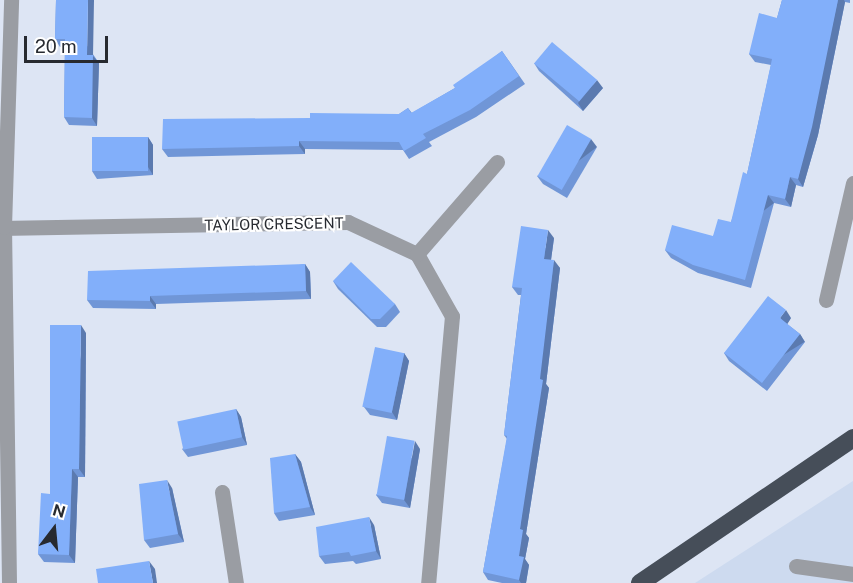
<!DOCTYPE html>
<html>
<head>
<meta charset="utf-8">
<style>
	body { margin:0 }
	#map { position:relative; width:853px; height:583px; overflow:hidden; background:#dde5f4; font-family:"Public Sans",sans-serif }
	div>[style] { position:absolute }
	.built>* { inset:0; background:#cddaef }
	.minor>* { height:15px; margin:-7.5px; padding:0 7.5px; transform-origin:7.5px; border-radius:7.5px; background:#9a9da3 }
	.highway>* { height:18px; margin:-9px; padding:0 9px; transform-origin:9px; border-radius:9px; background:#464e59 }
	.wall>* { inset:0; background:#7096d7 }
	.shaded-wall>* { inset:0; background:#5b7aaf; transform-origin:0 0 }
	.building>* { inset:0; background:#82affa; transform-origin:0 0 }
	span { translate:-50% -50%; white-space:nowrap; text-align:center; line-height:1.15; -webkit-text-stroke:4.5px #fff; paint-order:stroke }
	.street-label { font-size:15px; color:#272a30 }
	.north { position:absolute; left:24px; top:499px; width:60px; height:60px; -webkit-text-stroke:4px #fff; paint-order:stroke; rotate:16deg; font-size:16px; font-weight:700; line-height:24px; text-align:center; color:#272a30 }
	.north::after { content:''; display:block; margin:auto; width:21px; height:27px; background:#272a30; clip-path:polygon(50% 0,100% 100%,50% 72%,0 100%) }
	.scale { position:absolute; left:24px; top:36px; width:84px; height:27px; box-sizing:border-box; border:3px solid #272a30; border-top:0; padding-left:8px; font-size:18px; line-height:21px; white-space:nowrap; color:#272a30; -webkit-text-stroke:4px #fff; paint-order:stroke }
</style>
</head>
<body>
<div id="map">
	<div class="built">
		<i style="clip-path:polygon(853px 481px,853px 583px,695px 583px)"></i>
	</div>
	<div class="minor">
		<i style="left:0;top:228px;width:348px;rotate:-1deg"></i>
		<i style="left:348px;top:222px;width:76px;rotate:24.9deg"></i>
		<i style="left:417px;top:254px;width:71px;rotate:60.6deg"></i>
		<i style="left:452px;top:316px;width:268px;rotate:95.1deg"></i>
		<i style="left:417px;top:254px;width:122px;rotate:-49deg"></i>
		<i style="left:826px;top:300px;width:120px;rotate:-77deg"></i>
		<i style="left:222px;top:492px;width:92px;rotate:81.3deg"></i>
		<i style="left:796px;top:566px;width:58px;rotate:8deg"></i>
		<i style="left:9px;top:583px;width:356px;rotate:-90.8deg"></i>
		<i style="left:4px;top:227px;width:227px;rotate:-88.2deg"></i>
	</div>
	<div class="highway">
		<i style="left:640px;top:583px;width:258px;rotate:-34.2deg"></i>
	</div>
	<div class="wall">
		<i style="clip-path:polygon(56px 0,99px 63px,97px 126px,69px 125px,64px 117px,65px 47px,60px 47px,55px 39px)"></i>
		<i style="clip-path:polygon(782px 0,850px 0,850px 3px,845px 2px,818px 135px,803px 187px,796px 185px,791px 207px,774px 203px,751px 288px,698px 273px,671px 258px,665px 250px,713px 236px,731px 222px,747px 174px,771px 65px,755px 62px,749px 54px,777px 18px)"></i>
		<i style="clip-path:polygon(502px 51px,525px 84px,476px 117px,429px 142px,432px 146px,409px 159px,403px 150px,305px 149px,305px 154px,168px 157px,162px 149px,310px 118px,399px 114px,408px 108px,412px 113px,455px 88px)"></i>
		<i style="clip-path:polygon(534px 63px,603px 88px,583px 111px,539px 71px)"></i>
		<i style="clip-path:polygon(148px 137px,153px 145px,153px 175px,97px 179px,92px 171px)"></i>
		<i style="clip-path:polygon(597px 147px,567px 198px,543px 184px,537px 176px)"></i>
		<i style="clip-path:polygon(554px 238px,551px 260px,560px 268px,546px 384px,549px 388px,526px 534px,529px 538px,525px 559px,529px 565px,526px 583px,502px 583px,488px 580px,483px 572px,507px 439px,504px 435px,521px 295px,518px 295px,512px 287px)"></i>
		<i style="clip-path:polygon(305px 264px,310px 272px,311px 299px,156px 304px,156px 309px,93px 308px,87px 300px)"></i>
		<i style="clip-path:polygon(333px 281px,395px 304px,400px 312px,386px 327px,377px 327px,338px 289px)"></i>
		<i style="clip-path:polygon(791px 318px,787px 324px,800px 334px,805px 342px,767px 391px,729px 361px,724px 353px)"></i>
		<i style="clip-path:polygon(86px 333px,85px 477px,78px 477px,75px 563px,44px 562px,38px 554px,50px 494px)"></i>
		<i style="clip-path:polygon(404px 353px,409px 361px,397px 420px,370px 415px,364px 407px)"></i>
		<i style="clip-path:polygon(236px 409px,241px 417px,247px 445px,188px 457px,182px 449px)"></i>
		<i style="clip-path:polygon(420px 449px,410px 508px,382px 503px,376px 495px)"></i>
		<i style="clip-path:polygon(295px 454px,301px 462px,315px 515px,279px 521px,274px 513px)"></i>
		<i style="clip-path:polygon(172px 488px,184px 542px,150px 548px,144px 540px)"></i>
		<i style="clip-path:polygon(374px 525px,381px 559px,356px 564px,353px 561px,325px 564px,319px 556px)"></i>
	</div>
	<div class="shaded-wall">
		<i style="clip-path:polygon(88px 0,94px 0,93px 56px,99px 63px,97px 126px,92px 118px,87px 55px)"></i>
		<i style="clip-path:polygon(838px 0,844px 0,845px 2px,818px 135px,803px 187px,798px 179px)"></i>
		<i style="clip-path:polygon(597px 80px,603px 88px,583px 111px,578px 103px)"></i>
		<i style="clip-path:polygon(148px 137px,153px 145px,153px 175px,148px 167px)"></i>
		<i style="left:591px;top:139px;width:10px;height:59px;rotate:53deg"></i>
		<i style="clip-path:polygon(299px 141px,305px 149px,305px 154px,299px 146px)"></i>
		<i style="clip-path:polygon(790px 177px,796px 185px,791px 207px,785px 199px)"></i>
		<i style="left:768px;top:195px;width:10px;height:88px;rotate:53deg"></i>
		<i style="clip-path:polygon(548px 230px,554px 238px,550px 267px,544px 259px)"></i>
		<i style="clip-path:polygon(554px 260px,560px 268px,546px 384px,549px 388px,526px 534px,529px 538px,525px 559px,529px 565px,526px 583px,521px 583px,519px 580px,519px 556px,520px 529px)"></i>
		<i style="clip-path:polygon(305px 264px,310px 272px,311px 299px,306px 291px)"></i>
		<i style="clip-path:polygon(150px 296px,156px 304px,156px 309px,150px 301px)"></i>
		<i style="clip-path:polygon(786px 310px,791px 318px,786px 326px,780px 318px)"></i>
		<i style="clip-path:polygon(81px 325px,86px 333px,85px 477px,79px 469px)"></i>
		<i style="left:800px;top:334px;width:9px;height:62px;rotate:58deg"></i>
		<i style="clip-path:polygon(404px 353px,409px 361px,397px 420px,392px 412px)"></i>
		<i style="clip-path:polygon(236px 409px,241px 417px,247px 445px,242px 437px)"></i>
		<i style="clip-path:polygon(415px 441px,420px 449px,410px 508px,404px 500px)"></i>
		<i style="clip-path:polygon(295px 454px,301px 462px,315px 515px,310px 507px)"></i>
		<i style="clip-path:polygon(72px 469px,78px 477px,75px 563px,69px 555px)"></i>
		<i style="clip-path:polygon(167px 480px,172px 488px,184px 542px,178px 534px)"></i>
		<i style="clip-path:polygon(369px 517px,374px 525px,381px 559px,376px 551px)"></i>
		<i style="clip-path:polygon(149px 561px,155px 569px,157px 583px,153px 583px)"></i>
	</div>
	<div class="building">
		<i style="clip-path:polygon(56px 0,88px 0,87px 55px,93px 55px,92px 118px,64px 117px,65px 39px,55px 39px)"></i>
		<i style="clip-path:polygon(782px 0,838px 0,812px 127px,798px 179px,790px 177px,785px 199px,768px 195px,745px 280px,693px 265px,665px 250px,672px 225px,713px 236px,718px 219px,731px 222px,743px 172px,747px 174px,772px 59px,749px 54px,759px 13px,777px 18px)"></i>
		<i style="left:552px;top:42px;width:59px;height:28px;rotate:40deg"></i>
		<i style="clip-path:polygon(502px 51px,519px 76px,470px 110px,423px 134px,426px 138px,404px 151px,399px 142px,299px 141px,299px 146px,162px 149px,163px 119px,310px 118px,310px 113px,399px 114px,408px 108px,411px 113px,455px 88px,453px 85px)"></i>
		<i style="left:567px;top:125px;width:28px;height:59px;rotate:30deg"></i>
		<i style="left:92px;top:137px;width:56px;height:34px"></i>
		<i style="clip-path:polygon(521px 226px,548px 230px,544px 259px,554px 260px,540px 379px,543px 380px,520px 529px,523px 530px,519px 556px,524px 557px,519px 580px,483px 572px,507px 436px,504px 435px,522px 288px,512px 287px)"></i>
		<i style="clip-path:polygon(351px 262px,395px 304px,380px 319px,371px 319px,333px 281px)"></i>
		<i style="clip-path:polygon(305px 264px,306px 291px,150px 296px,150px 301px,87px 300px,88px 271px)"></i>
		<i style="clip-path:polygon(768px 296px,786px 310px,780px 318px,800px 334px,762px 383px,724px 353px)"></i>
		<i style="clip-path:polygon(50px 325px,81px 325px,79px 469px,72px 469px,69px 555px,38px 554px,41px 493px,50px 494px)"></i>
		<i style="left:375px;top:347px;width:30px;height:61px;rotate:12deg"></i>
		<i style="left:236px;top:409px;width:29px;height:60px;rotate:78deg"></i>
		<i style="left:387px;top:436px;width:28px;height:60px;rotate:10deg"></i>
		<i style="clip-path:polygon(295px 454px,310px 507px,274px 513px,270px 458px)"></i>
		<i style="clip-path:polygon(167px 480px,178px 534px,144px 540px,139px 484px)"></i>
		<i style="clip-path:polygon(369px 517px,376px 551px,351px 556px,349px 552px,319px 556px,316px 527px)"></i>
		<i style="clip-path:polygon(149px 561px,153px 583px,98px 583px,96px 569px)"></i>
	</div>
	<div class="street-label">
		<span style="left:274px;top:224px;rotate:-1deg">TAYLOR CRESCENT</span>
	</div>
	<div class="north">N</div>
	<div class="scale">20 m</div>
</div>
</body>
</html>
